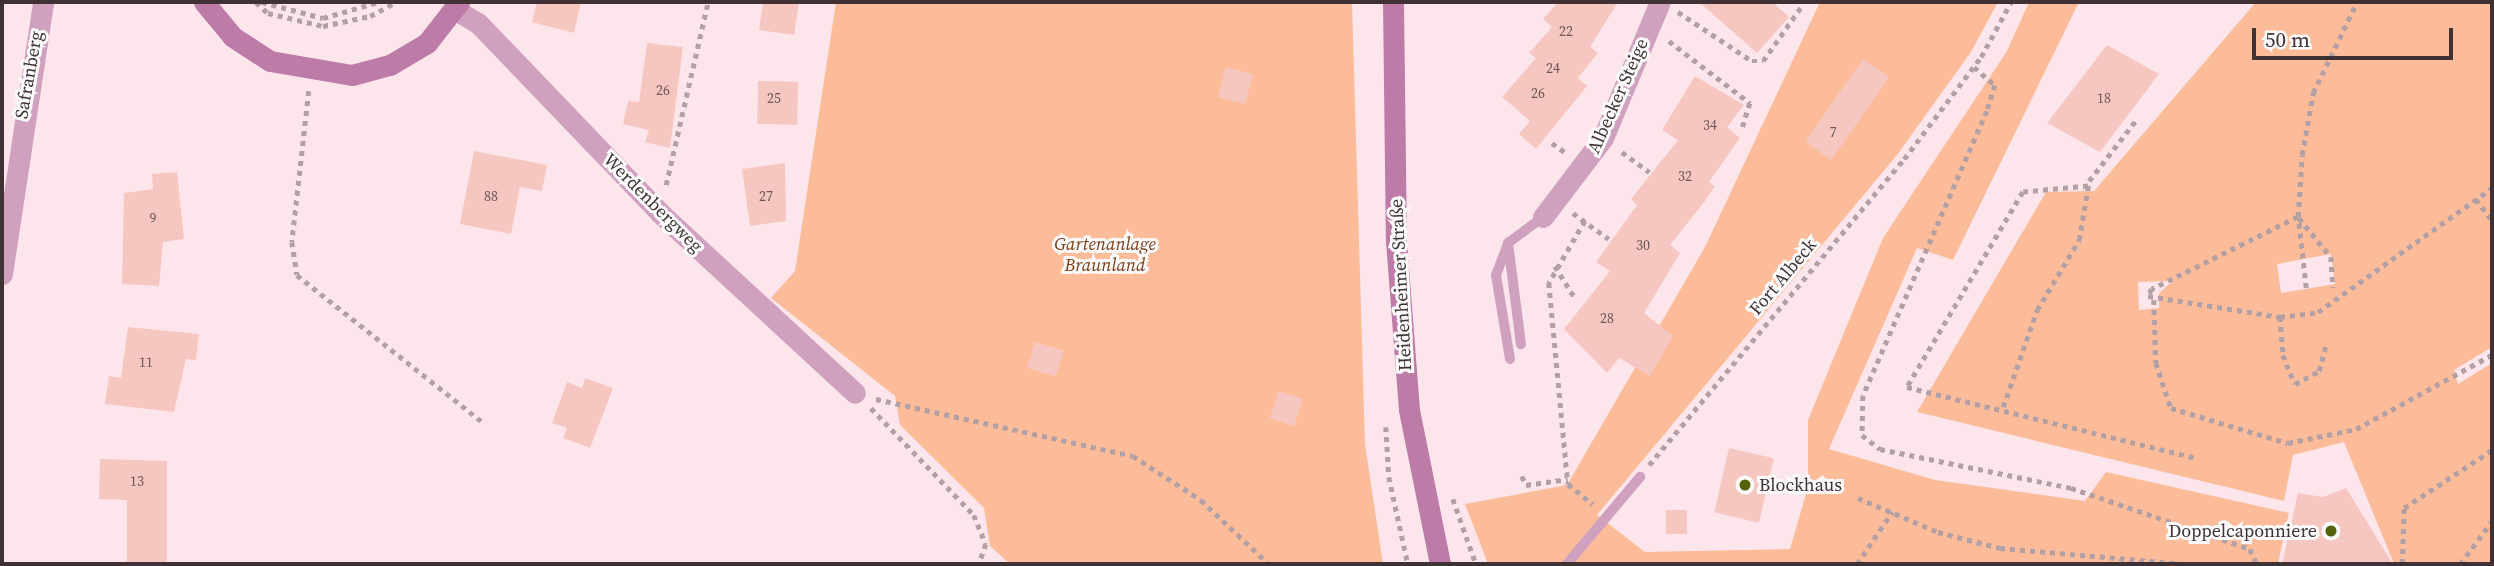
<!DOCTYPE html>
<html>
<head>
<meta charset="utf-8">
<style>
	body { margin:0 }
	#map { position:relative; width:2494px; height:566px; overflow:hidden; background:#fde6eb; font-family:"Source Serif 4",serif }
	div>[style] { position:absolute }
	.green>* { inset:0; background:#fcbc9a }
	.building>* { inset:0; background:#f6c7c1; transform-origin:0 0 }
	.path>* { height:4.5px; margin-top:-2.25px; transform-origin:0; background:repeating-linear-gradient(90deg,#b3a0a4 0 5px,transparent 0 10px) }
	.lane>* { height:10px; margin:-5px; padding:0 5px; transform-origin:5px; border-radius:5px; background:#cfa1bf }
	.street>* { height:21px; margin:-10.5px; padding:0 10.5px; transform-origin:10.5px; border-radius:10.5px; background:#cfa1bf }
	.secondary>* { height:21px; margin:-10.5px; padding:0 10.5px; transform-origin:10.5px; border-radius:10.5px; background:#bd7ba8 }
	.dots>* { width:19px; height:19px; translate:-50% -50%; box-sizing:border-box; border:4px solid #fafafa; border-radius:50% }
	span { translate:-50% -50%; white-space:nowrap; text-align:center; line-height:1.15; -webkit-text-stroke:6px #fafafa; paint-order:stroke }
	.number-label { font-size:14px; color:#6e5658 }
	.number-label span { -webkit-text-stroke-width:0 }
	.street-label { font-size:18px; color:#403135 }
	.park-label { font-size:18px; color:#7a3f1a; font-style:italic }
	.poi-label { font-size:18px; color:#403135 }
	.left { translate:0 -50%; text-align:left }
	.right { translate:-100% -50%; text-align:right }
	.frame { position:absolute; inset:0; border:4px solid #403135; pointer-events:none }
	.scale { position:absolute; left:2252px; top:28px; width:201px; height:32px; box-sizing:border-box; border:4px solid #403135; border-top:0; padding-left:9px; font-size:21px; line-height:24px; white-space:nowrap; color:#403135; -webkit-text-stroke:5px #fafafa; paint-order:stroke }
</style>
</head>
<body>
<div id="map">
	<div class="green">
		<i style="clip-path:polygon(836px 2px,1352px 2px,1365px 444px,1383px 564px,1010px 564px,990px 546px,984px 508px,900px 425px,895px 396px,771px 298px,795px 271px)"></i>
		<i style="clip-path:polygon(1820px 2px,1998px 2px,1971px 52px,1897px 155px,1597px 515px,1645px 552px,1790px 549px,1808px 487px,1808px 420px,1883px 238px,2007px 51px,2029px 2px,2079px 2px,1953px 260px,1917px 248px,1829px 449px,1935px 480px,2085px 501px,2106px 472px,2289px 513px,2278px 564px,1488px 564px,1465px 504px,1567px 485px,1705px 247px)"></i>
		<i style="clip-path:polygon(evenodd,2256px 2px,2492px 2px,2492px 347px,2454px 370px,2458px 384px,2492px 363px,2492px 564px,2394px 564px,2344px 442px,2293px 455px,2284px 501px,1917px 412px,2046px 192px,2094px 191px,2256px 2px,2331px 254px,2335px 284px,2281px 293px,2277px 264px,2331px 254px,2256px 2px,2173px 281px,2159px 293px,2159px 308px,2139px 310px,2138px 282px,2173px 281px)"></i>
	</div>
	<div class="building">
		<i style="clip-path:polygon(537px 2px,581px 2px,574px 33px,532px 22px)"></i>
		<i style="clip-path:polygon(763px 2px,799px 2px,794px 35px,759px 30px)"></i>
		<i style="clip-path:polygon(1558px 2px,1618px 2px,1590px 47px,1598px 53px,1578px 78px,1587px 86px,1536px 149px,1519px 134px,1530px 121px,1502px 97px,1536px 58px,1529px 53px,1552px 27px,1543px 19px)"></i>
		<i style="clip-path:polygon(1699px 2px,1772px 2px,1789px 17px,1757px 53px)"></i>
		<i style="clip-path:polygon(647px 43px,683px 47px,670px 148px,645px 142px,649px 130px,623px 124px,628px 101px,639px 102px)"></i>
		<i style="clip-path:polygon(2107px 45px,2159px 74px,2100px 152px,2047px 123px)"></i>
		<i style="left:1863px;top:59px;width:32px;height:101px;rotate:35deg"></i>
		<i style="left:1226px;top:67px;width:28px;height:31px;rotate:15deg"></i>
		<i style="clip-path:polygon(1695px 76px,1744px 105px,1727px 127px,1740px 138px,1709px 182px,1715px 186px,1705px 201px,1670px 245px,1680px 253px,1644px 313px,1673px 336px,1650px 376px,1619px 358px,1607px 373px,1564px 329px,1610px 271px,1596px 262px,1637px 205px,1631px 199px,1678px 140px,1662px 130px)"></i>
		<i style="left:758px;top:81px;width:40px;height:43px;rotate:1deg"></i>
		<i style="clip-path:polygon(474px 151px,547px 165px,542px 191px,520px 187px,511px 234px,460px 224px)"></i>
		<i style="clip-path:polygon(785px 163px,786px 221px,750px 226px,742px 169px)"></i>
		<i style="clip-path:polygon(177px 172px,184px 239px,163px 242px,159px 286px,122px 284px,124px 193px,153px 189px,152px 174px)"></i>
		<i style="clip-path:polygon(128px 327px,199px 334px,196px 360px,186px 359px,174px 412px,105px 404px,109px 376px,121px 378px)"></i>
		<i style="left:1035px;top:342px;width:30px;height:27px;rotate:17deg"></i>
		<i style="clip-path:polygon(585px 378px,613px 388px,590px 448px,563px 438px,567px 428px,552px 423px,567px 382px,582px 388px)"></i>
		<i style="left:1279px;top:391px;width:25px;height:29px;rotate:18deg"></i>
		<i style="left:1729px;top:448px;width:46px;height:66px;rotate:13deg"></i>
		<i style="clip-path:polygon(100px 459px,167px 461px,167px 564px,127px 564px,127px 500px,99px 499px)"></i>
		<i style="clip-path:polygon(2346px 488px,2393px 564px,2282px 564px,2298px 493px,2323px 497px)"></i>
		<i style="left:1666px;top:510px;width:21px;height:24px"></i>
	</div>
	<div class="path">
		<i style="left:256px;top:2px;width:16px;rotate:43deg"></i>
		<i style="left:268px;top:13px;width:57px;rotate:13.3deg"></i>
		<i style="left:323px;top:26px;width:48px;rotate:-12deg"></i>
		<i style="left:370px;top:16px;width:30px;rotate:-28deg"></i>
		<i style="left:262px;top:2px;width:63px;rotate:14.7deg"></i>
		<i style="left:323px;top:18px;width:57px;rotate:-16.2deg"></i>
		<i style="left:1678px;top:12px;width:89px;rotate:33.5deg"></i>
		<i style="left:1752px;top:61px;width:11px"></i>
		<i style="left:1763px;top:61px;width:66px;rotate:-54.9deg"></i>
		<i style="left:1669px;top:41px;width:102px;rotate:37.4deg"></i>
		<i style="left:1750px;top:103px;width:27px;rotate:107deg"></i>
		<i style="left:1974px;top:67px;width:28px;rotate:41deg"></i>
		<i style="left:1995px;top:85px;width:27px;rotate:107deg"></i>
		<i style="left:1987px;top:111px;width:311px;rotate:113.5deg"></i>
		<i style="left:1863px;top:396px;width:39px;rotate:91deg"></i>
		<i style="left:1862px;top:435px;width:23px;rotate:38deg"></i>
		<i style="left:1880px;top:449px;width:195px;rotate:11.5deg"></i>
		<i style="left:2071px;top:488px;width:189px;rotate:18.8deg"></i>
		<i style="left:2250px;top:549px;width:17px;rotate:65deg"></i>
		<i style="left:309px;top:91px;width:152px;rotate:96.4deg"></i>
		<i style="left:292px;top:242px;width:33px;rotate:81deg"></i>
		<i style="left:297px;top:275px;width:235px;rotate:38.4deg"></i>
		<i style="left:1552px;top:143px;width:16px;rotate:35deg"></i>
		<i style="left:1622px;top:152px;width:34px;rotate:36deg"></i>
		<i style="left:666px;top:185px;width:188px;rotate:-77.1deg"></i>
		<i style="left:2088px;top:186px;width:65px;rotate:174.7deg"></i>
		<i style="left:2023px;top:192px;width:227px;rotate:120.7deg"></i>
		<i style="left:1907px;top:387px;width:298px;rotate:13.8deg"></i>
		<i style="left:2476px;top:199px;width:26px;rotate:53deg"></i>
		<i style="left:1573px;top:213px;width:44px;rotate:35.8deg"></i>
		<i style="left:2298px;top:217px;width:163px;rotate:153.7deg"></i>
		<i style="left:2152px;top:289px;width:8px;rotate:120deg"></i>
		<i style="left:2148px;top:296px;width:134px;rotate:9deg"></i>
		<i style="left:2280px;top:317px;width:38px;rotate:-7deg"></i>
		<i style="left:2318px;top:312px;width:214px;rotate:-35.5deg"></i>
		<i style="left:2299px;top:218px;width:50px;rotate:50.6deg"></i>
		<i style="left:2331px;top:257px;width:31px;rotate:86deg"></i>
		<i style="left:1585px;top:221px;width:72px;rotate:120.1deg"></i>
		<i style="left:1549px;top:283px;width:202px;rotate:84.6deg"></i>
		<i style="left:1568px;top:484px;width:32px;rotate:39deg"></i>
		<i style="left:1555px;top:266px;width:40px;rotate:58deg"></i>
		<i style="left:2306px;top:288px;width:71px;rotate:-96.4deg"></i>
		<i style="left:2298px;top:217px;width:62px;rotate:-86.3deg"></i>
		<i style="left:2302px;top:155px;width:63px;rotate:-79.9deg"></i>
		<i style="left:2313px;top:93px;width:101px;rotate:-64.2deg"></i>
		<i style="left:2154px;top:300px;width:63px;rotate:88.2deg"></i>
		<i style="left:2156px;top:363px;width:47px;rotate:71.6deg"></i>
		<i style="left:2171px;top:408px;width:122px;rotate:16.7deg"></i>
		<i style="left:2288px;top:443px;width:69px;rotate:-11.6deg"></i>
		<i style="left:2356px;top:429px;width:155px;rotate:-28.6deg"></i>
		<i style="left:2280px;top:317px;width:38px;rotate:85deg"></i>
		<i style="left:2283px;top:355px;width:31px;rotate:68deg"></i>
		<i style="left:2295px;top:384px;width:27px;rotate:-28deg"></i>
		<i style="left:2319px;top:371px;width:28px;rotate:-75deg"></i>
		<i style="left:876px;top:399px;width:263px;rotate:12.5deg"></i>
		<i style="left:1133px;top:456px;width:81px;rotate:32.9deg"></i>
		<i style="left:1201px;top:500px;width:93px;rotate:43.3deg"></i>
		<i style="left:2003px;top:407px;width:103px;rotate:-70.7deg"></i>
		<i style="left:2037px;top:310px;width:82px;rotate:-59deg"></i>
		<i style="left:2079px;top:240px;width:60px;rotate:-80.4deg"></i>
		<i style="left:2089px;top:181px;width:78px;rotate:-52.3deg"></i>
		<i style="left:871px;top:408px;width:149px;rotate:46.1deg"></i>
		<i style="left:974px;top:515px;width:31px;rotate:68deg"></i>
		<i style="left:986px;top:544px;width:21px;rotate:109deg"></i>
		<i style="left:1386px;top:427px;width:50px;rotate:86.6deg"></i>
		<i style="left:1389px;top:477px;width:89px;rotate:77.7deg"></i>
		<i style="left:1649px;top:465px;width:398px;rotate:-50.2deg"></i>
		<i style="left:1904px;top:159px;width:128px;rotate:-53deg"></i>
		<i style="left:1981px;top:57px;width:63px;rotate:-61.4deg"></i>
		<i style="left:1522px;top:476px;width:10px;rotate:66deg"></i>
		<i style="left:1526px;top:485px;width:42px;rotate:-8.1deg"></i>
		<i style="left:1858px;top:498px;width:87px;rotate:23deg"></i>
		<i style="left:1938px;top:532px;width:64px;rotate:14.5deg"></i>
		<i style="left:2000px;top:548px;width:189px;rotate:4.9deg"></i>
		<i style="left:1453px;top:499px;width:69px;rotate:70.5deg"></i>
		<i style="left:1857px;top:564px;width:63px;rotate:-56.1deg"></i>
		<i style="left:2402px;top:564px;width:56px;rotate:-88deg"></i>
		<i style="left:2404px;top:508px;width:105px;rotate:-33.4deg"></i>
		<i style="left:2460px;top:564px;width:54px;rotate:-53.3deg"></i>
	</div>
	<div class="lane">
		<i style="left:1508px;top:243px;width:102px;rotate:82.7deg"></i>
		<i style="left:1510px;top:359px;width:85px;rotate:-99.5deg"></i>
		<i style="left:1496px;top:275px;width:34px;rotate:-69deg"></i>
		<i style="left:1508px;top:243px;width:44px;rotate:-36.6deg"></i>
		<i style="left:1567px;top:564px;width:114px;rotate:-50deg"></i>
	</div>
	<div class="street">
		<i style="left:456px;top:10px;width:26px;rotate:31deg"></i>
		<i style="left:478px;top:23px;width:263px;rotate:46.2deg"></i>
		<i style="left:660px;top:213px;width:265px;rotate:42.7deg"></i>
		<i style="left:1543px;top:217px;width:99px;rotate:-52.8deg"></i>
		<i style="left:1603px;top:138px;width:147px;rotate:-67.3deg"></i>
		<i style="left:2px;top:274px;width:275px;rotate:-81.4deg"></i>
	</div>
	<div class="secondary">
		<i style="left:204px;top:2px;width:45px;rotate:50.4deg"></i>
		<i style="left:233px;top:37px;width:44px;rotate:33deg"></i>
		<i style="left:270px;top:61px;width:83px;rotate:9.7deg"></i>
		<i style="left:352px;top:75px;width:39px;rotate:-15deg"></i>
		<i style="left:390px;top:65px;width:43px;rotate:-30.7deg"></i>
		<i style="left:427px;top:43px;width:52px;rotate:-52deg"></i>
		<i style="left:1393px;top:2px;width:239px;rotate:89.3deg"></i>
		<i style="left:1396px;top:241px;width:169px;rotate:85.6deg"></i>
		<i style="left:1409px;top:410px;width:157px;rotate:78.6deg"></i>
	</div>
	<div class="dots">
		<i style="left:1745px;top:485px;background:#526206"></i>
		<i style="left:2331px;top:531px;background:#526206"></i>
	</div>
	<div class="number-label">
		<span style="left:1566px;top:31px">22</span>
		<span style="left:1553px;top:68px">24</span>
		<span style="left:663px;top:90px">26</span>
		<span style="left:1538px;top:93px">26</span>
		<span style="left:774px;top:98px">25</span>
		<span style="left:2104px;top:98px">18</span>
		<span style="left:1710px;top:125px">34</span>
		<span style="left:1833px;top:132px">7</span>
		<span style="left:1685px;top:176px">32</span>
		<span style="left:491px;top:196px">88</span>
		<span style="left:766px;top:196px">27</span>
		<span style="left:153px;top:218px">9</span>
		<span style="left:1643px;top:245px">30</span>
		<span style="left:1607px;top:318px">28</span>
		<span style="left:146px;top:362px">11</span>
		<span style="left:137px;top:481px">13</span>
	</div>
	<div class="street-label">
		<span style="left:29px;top:75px;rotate:-80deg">Safranberg</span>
		<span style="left:1618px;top:96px;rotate:-66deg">Albecker Steige</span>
		<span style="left:653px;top:203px;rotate:45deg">Werdenbergweg</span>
		<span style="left:1783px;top:277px;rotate:-50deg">Fort Albeck</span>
		<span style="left:1401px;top:285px;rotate:-93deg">Heidenheimer Straße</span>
	</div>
	<div class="park-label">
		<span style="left:1105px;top:255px">Gartenanlage<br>Braunland</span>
	</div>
	<div class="poi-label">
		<span class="left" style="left:1759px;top:485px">Blockhaus</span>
		<span class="right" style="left:2317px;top:531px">Doppelcaponniere</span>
	</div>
	<div class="frame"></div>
	<div class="scale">50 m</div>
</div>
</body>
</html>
